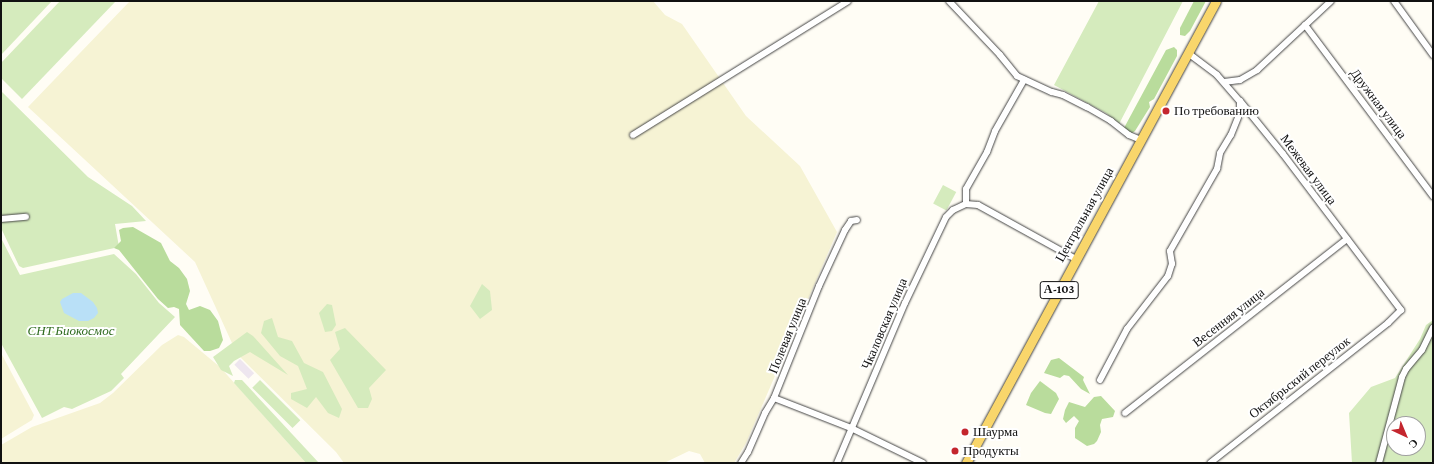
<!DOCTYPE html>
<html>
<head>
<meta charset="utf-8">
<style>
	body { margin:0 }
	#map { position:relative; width:1434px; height:464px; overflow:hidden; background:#fffdf5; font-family:"Crimson Pro",serif }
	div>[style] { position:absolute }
	.industrial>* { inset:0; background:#eee6ef; transform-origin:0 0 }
	.farmland>* { inset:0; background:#f6f3d4 }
	.green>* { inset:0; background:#d5ebbd; transform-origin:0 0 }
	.forest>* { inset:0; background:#b9dc9c }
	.water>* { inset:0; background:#b9e0f7 }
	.roads { filter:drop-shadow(0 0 1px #444) drop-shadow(0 0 1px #444) }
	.street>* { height:6px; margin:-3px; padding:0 3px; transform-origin:3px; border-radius:3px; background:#fff }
	.primary>* { height:9px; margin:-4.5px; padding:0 4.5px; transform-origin:4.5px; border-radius:4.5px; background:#f9d66b }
	.dots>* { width:11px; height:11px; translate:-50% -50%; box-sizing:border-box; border:2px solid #fff; border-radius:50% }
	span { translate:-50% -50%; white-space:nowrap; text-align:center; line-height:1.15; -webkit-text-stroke:4px #fff; paint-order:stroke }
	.shield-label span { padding:1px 3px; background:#fff; border:1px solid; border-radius:3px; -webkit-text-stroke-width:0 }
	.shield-label { font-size:12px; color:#111; font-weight:700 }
	.street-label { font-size:13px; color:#111 }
	.poi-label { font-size:13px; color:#111 }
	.left { translate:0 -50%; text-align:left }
	.park-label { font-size:13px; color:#2f6b1f; font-style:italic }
	.frame { position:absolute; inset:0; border:2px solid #111; pointer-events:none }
	.north { position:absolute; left:1386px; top:416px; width:40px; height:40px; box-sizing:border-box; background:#fff; border:1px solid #a0a0a0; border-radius:50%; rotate:136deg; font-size:11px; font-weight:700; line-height:16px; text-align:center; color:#111 }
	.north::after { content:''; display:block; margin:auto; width:14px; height:18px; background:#c4262e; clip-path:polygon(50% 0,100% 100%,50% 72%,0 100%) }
</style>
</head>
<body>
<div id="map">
	<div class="industrial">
		<i style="left:240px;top:359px;width:20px;height:8px;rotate:45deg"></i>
	</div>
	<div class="farmland">
		<i style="clip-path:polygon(130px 1px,653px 1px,665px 15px,682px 24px,746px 116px,800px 166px,837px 232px,746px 443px,734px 463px,705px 463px,700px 454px,689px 451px,664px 463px,344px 463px,336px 452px,237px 354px,195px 262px,28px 107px)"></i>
		<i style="clip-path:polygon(178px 335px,184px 337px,220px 367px,306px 463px,1px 463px,1px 445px,32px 427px,100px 403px,113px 393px,162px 345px)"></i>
		<i style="clip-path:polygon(1px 353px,34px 415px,32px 420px,1px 439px)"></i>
	</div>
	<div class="green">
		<i style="clip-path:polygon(1px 1px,52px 1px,1px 55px)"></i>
		<i style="clip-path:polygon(60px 1px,116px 1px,22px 99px,1px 78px,1px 63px)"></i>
		<i style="clip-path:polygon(1099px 1px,1183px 1px,1119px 124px,1106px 113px,1054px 85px)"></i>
		<i style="clip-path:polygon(1px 91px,88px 177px,132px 206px,146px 221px,115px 224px,119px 247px,23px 268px,19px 266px,1px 228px)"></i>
		<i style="left:943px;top:185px;width:15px;height:21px;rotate:28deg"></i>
		<i style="clip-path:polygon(1px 238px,20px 275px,114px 254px,136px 274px,159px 303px,175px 317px,121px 374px,124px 378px,111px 391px,72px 409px,64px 407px,42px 418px,1px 343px)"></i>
		<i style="clip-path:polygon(482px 284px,490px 291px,492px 310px,480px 319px,470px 306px)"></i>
		<i style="clip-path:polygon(327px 304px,332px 305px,336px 325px,332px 331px,325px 332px,319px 313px)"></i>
		<i style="clip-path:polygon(272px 318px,278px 337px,292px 341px,304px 363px,323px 372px,342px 409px,339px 418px,328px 413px,316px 397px,307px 408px,291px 399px,291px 393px,307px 389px,298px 366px,280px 356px,261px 333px,264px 321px)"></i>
		<i style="clip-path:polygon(evenodd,1433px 320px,1433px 463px,1352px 463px,1349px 413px,1371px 387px,1395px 378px,1420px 339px,1426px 325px,1433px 320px,1394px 424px,1418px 424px,1418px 448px,1394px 448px,1394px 424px)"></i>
		<i style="clip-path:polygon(345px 328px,386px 370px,369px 388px,372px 399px,368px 408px,358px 408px,330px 360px,340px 349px,335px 332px)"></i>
		<i style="clip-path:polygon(247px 332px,253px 336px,288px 375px,250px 352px,234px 361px,229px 366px,233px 376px,221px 370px,213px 357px)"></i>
		<i style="clip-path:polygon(235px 380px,242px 380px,319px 463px,306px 463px,234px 383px)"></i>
		<i style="left:260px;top:380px;width:57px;height:11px;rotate:45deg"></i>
	</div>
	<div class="forest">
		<i style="clip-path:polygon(1194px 1px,1206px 1px,1190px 31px,1185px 36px,1180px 35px,1180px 28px)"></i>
		<i style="clip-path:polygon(1174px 47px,1177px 50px,1177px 56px,1154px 99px,1149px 102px,1150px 107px,1135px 131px,1131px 134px,1124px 128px,1166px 50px)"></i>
		<i style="clip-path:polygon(133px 227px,161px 243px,170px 261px,179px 268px,187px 279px,190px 291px,186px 304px,189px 310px,200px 306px,210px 310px,218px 321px,223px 340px,219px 348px,210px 351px,204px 351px,180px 325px,179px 309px,174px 307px,168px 308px,158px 299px,119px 250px,114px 248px,121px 241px,119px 230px,123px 228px)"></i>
		<i style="clip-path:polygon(1059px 358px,1084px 377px,1083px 380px,1090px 394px,1081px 389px,1069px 376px,1064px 375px,1060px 378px,1044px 373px,1051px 360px)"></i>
		<i style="clip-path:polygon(1040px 381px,1056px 393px,1059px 399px,1051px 414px,1045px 413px,1026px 405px,1031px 393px)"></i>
		<i style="clip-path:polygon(1101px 396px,1115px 411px,1113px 417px,1102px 419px,1100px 425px,1101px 432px,1097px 441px,1094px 444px,1087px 446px,1075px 438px,1075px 428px,1079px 421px,1074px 416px,1066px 423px,1063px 419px,1065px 410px,1069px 402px,1085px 407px,1094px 397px)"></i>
	</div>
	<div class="water">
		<i style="clip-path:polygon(73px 293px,81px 293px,93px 302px,97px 308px,98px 313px,94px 318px,88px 321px,79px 321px,64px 313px,60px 302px,62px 299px)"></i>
	</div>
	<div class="roads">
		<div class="street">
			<i style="left:949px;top:1px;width:74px;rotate:46.6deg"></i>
			<i style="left:1000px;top:55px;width:27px;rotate:51deg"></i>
			<i style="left:1017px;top:76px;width:38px;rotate:25deg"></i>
			<i style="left:1052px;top:92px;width:11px;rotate:15deg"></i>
			<i style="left:1063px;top:95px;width:27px;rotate:27deg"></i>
			<i style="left:1087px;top:107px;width:28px;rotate:30deg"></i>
			<i style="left:1111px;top:121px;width:23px;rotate:38deg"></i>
			<i style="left:1129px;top:135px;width:13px;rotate:23deg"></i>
			<i style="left:1394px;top:1px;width:67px;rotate:54.2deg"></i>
			<i style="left:1305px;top:25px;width:214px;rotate:53.2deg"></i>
			<i style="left:1188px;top:53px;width:36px;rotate:37deg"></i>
			<i style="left:1217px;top:75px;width:35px;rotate:49deg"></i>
			<i style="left:1240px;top:101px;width:68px;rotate:50.9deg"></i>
			<i style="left:1283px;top:154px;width:196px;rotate:52.9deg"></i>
			<i style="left:1401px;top:310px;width:18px;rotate:135deg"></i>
			<i style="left:1388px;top:323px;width:226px;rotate:141.8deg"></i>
			<i style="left:1224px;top:82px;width:16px;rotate:-7deg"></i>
			<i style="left:1240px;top:80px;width:20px;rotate:-30deg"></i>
			<i style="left:1257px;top:70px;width:101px;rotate:-43deg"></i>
			<i style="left:633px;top:135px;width:253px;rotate:-31.9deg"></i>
			<i style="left:966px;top:204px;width:15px;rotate:-90deg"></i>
			<i style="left:966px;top:189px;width:43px;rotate:-60.4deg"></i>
			<i style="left:987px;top:152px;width:22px;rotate:-69deg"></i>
			<i style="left:995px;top:131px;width:59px;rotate:-60.4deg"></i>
			<i style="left:1px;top:219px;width:25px;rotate:-5deg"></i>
			<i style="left:1100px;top:380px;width:58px;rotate:-62.1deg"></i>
			<i style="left:1127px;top:329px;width:67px;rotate:-52.3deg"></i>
			<i style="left:1168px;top:276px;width:13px;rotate:-72deg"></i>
			<i style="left:1172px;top:264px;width:13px;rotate:-99deg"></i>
			<i style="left:1170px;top:251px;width:95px;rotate:-60.2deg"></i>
			<i style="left:1217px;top:169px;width:16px;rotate:-79deg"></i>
			<i style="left:1220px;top:153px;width:21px;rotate:-59deg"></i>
			<i style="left:1231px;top:135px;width:24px;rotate:-68deg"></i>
			<i style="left:1240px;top:113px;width:12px;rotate:-90deg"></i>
			<i style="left:774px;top:398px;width:83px;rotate:21.3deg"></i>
			<i style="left:851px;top:428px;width:80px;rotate:25.9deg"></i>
			<i style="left:1125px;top:413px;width:282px;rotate:-38.1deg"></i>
			<i style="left:741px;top:463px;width:13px;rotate:-58deg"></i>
			<i style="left:748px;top:452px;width:43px;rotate:-66.4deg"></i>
			<i style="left:765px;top:413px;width:17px;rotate:-59deg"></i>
			<i style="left:774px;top:398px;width:121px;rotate:-68.1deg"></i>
			<i style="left:819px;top:286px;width:62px;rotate:-65.1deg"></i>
			<i style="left:845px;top:230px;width:11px;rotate:-56deg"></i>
			<i style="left:851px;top:221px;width:6px;rotate:-9deg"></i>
			<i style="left:837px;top:463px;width:174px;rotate:-67deg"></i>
			<i style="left:905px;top:303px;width:95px;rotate:-64.5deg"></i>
			<i style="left:946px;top:217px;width:10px;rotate:-45deg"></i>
			<i style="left:953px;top:210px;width:14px;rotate:-25deg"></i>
			<i style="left:966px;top:204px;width:12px;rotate:5deg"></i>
			<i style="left:978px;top:205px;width:112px;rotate:28.9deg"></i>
			<i style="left:1379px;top:463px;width:89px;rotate:-75deg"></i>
			<i style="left:1402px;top:377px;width:9px;rotate:-63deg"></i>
			<i style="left:1406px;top:369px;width:25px;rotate:-50deg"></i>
			<i style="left:1422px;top:350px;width:25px;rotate:-64deg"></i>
		</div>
		<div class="primary">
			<i style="left:966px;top:463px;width:525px;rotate:-61.58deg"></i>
		</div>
	</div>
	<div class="dots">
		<i style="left:1166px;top:111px;background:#c4262e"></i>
		<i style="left:965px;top:432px;background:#c4262e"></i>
		<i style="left:955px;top:451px;background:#c4262e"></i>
	</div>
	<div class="shield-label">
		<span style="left:1059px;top:290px">А-103</span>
	</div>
	<div class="street-label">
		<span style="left:1378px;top:104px;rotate:53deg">Дружная улица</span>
		<span style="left:1308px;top:170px;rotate:53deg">Межевая улица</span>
		<span style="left:1085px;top:215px;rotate:-61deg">Центральная улица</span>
		<span style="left:1229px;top:318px;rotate:-38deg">Весенняя улица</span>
		<span style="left:885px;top:324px;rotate:-67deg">Чкаловская улица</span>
		<span style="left:788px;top:336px;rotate:-68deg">Полевая улица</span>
		<span style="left:1300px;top:378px;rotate:-38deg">Октябрьский переулок</span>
	</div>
	<div class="poi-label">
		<span class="left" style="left:1174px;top:111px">По требованию</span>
		<span class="left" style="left:973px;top:432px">Шаурма</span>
		<span class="left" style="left:963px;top:451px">Продукты</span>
	</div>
	<div class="park-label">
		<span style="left:71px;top:331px">СНТ Биокосмос</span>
	</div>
	<div class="frame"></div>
	<div class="north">С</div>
</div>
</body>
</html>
